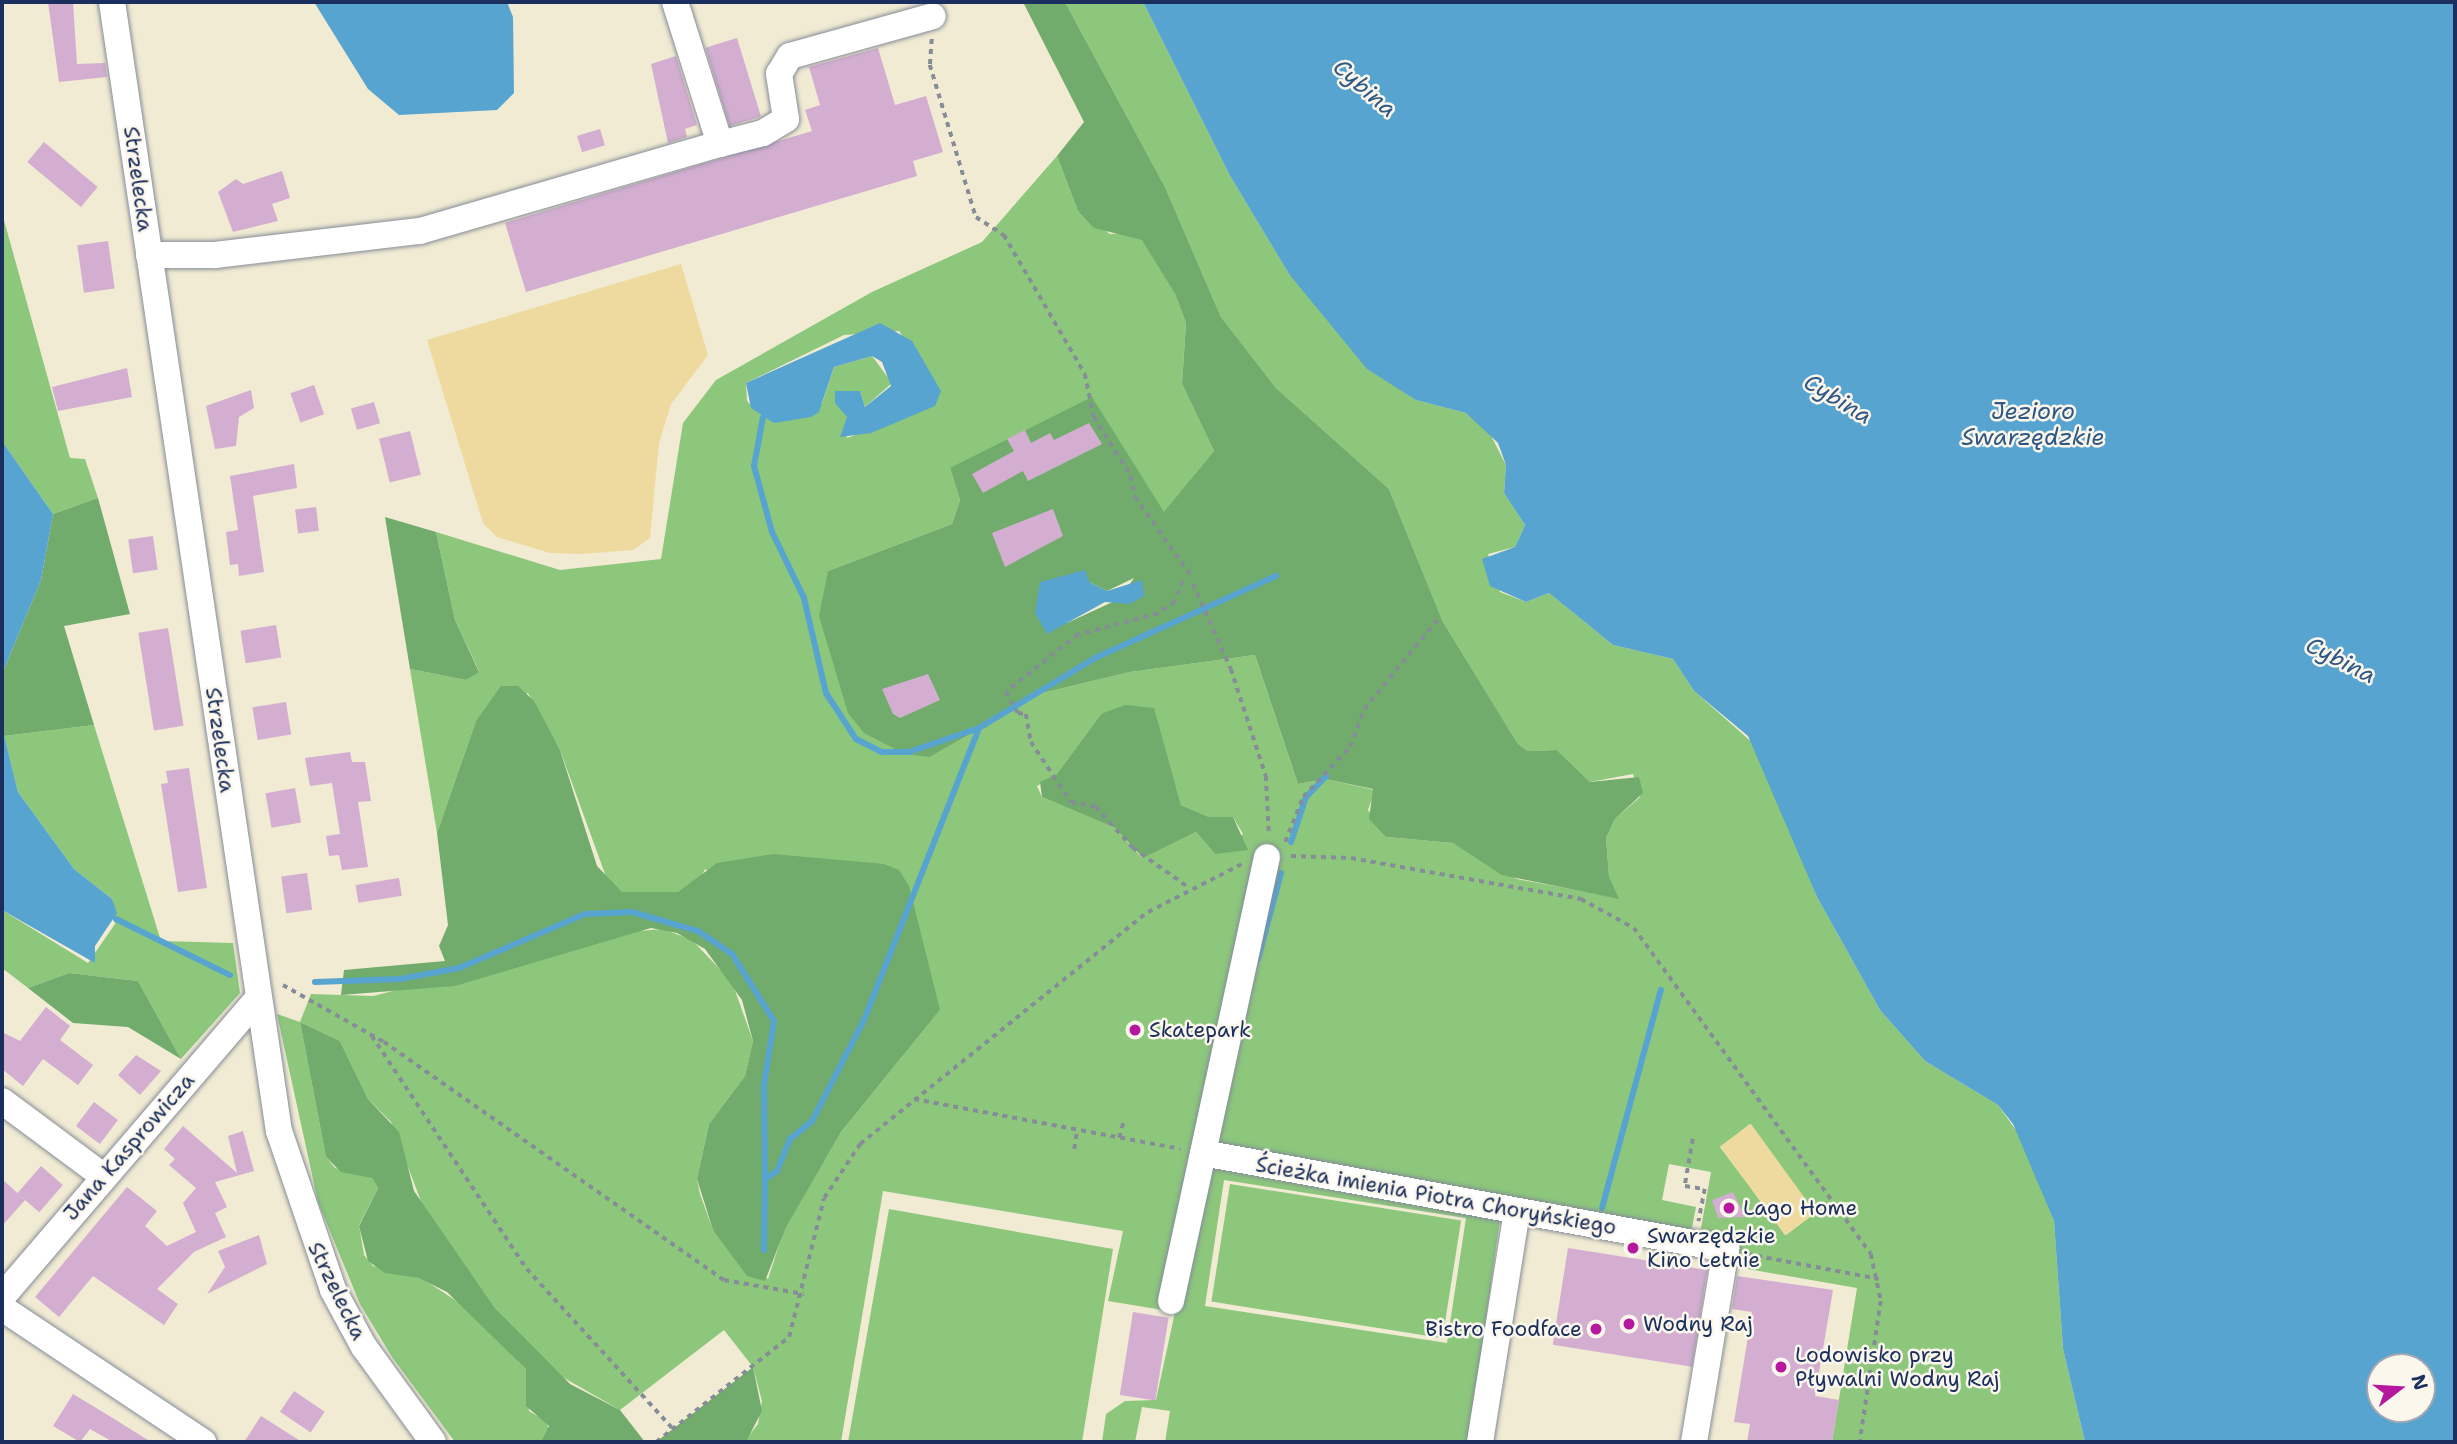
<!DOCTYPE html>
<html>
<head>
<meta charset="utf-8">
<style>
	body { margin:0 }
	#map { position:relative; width:2457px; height:1444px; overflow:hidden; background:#f1ebd3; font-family:"Shantell Sans",sans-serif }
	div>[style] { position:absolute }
	.green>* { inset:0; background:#8cc77c; transform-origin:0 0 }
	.forest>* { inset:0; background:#71ac6c }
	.sand>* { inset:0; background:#eeda9e; transform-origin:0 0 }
	.water>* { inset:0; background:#57a4d0 }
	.stream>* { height:6px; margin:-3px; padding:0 3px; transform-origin:3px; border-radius:3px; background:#57a4d0 }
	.building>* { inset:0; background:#d3aed1; transform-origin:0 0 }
	.path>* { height:3.5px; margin-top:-1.75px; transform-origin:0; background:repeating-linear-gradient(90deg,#868d98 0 5px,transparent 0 10px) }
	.roads { filter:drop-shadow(0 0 2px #868d98) drop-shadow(0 0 2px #868d98) }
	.minor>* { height:26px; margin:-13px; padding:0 13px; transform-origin:13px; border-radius:13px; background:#fff }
	.dots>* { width:19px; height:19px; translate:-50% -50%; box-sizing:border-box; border:4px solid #fbf7ec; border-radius:50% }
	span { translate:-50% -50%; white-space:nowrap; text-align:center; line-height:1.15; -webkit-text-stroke:5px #fbf7ec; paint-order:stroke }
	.street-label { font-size:21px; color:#1b2f5e }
	.poi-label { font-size:21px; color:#1b2f5e }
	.left { translate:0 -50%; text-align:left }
	.right { translate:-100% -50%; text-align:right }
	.water-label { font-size:23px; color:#305886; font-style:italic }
	.frame { position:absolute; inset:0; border:4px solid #1b2f5e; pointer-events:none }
	.north { position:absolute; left:2366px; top:1353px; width:70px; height:70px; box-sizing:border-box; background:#fbf7ec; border:2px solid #a1a7b3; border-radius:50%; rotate:73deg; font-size:19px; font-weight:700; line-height:28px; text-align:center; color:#1b2f5e }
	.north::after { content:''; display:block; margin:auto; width:24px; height:32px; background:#b5179e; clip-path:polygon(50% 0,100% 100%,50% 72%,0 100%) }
</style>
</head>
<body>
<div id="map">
	<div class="green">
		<i style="clip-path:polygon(evenodd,1065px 2px,1143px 2px,1229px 174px,1289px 274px,1416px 400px,1466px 413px,1487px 428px,1506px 465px,1504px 493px,1525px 525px,1515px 547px,1488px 554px,1500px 592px,1526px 602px,1549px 593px,1613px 645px,1673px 659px,1694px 691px,1755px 745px,1817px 897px,1880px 1010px,1925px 1061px,1998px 1105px,2020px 1136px,2054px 1221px,2063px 1349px,2085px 1442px,1832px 1442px,1857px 1288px,1736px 1267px,1740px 1242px,1700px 1234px,1711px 1172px,1669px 1164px,1662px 1200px,1696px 1207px,1691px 1233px,1500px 1219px,1469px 1442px,1165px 1442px,1170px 1411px,1142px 1407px,1135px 1442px,1102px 1442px,1106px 1414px,1125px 1401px,1156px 1400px,1175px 1312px,1108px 1301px,1123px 1231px,883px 1191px,841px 1442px,744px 1442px,758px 1424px,762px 1401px,753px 1367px,724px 1330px,620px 1410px,559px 1375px,495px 1308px,422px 1204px,391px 1122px,368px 1099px,340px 1041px,300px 1022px,326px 1157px,335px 1168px,372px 1178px,378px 1188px,359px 1225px,364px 1255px,373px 1266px,423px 1279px,464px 1306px,528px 1371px,529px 1411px,547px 1422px,549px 1433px,541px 1442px,455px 1442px,392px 1357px,360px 1304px,318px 1202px,277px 1014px,300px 1022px,311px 994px,373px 996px,627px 932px,663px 929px,692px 940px,732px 982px,753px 1041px,745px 1076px,709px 1124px,697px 1179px,700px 1194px,713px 1230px,768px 1279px,785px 1227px,841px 1132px,940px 1010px,705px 869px,699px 881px,678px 892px,622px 892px,609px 885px,560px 750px,528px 693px,476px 721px,437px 833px,410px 669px,466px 680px,479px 671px,455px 620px,436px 532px,560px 570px,661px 559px,683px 423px,716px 380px,872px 292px,982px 242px,1057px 156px,1078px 211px,1110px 234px,1132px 233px,1143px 240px,1175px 294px,1186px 323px,1182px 384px,1214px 451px,1165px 512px,950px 468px,960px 500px,952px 524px,828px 571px,930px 757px,1042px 693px,1130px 672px,1255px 655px,1298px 784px,1325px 779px,1375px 790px,1368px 810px,1386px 837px,1453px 843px,1517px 879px,1618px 898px,1609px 876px,1606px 838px,1615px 819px,1640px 797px,1633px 774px,1590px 782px,1557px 750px,1528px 751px,1518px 744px,1443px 622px,1389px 489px,1276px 388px,1221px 317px,1165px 187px,1065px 2px,899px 331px,936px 383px,919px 412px,847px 438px,847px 417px,835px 391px,860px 391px,865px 407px,892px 383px,872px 356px,834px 367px,822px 404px,763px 417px,747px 401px,746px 383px,844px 335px,899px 331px,1065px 2px,1153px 708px,1181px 805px,1209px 817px,1233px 817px,1243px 834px,1215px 854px,1196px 832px,1142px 858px,1115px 828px,1042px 797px,1037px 786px,1056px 775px,1101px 714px,1153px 708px,1065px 2px,1750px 1124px,1815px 1213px,1786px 1235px,1720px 1147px,1750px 1124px,1065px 2px,1224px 1180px,1466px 1218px,1447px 1343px,1205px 1306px,1224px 1180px)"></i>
		<i style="clip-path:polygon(2px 213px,70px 458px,85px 459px,98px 498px,53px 514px,2px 441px)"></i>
		<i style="clip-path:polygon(94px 725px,161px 941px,233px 943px,240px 993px,181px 1059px,138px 981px,69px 973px,28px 988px,2px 968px,2px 910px,88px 963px,115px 924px,112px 899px,74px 869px,18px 792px,4px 736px)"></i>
		<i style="left:1230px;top:1184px;width:234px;height:119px;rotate:9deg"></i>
		<i style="clip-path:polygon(889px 1209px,1113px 1249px,1082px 1442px,848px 1442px)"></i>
	</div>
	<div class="forest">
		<i style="clip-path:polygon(evenodd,1023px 2px,1065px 2px,1165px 187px,1221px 317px,1276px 388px,1389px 489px,1443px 622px,1518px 744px,1528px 751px,1557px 750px,1590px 782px,1639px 777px,1643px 793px,1615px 819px,1606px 838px,1609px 876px,1619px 899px,1502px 875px,1453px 843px,1386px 837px,1369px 819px,1373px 789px,1325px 779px,1298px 784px,1255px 655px,1130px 672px,1042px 693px,930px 757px,905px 754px,864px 733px,848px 713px,819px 616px,828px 571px,952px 524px,960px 500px,950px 468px,1092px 397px,1164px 512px,1214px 451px,1182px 384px,1186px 323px,1175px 294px,1142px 240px,1094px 228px,1078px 211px,1057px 156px,1084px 122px,1023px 2px,1134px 578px,1119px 599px,1067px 623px,1089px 582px,1107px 591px,1134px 578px)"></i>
		<i style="clip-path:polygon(98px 498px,130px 614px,64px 626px,94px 725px,4px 736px,2px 674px,41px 580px,53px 514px)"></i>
		<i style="clip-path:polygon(385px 517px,436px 532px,455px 620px,479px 672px,466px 680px,410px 669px)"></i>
		<i style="clip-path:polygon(501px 686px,518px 686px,534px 701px,560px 750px,597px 866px,622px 892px,678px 892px,717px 863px,773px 854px,884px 864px,899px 870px,909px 886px,940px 1010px,841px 1132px,786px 1227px,765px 1281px,747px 1276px,713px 1230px,697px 1179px,709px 1124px,745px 1076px,753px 1041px,742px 1000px,705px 949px,677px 933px,651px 928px,455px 986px,341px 995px,344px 970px,445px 961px,439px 946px,448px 925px,437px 833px,476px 721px)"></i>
		<i style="clip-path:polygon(1125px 705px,1154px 708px,1181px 805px,1209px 817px,1233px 817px,1248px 850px,1215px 854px,1196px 832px,1143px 858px,1115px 828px,1042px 797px,1040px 782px,1056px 775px,1101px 714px)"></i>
		<i style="clip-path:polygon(69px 973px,138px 981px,181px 1059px,128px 1027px,73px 1023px,28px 988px)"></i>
		<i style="clip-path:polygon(300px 1022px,340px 1041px,368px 1099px,399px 1132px,414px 1191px,495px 1308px,570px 1384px,620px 1410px,645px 1442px,541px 1442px,549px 1426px,526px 1406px,526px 1369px,447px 1292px,419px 1278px,385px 1273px,368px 1261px,359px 1226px,378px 1188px,372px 1178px,341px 1172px,326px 1157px)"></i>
		<i style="clip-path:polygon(753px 1367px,762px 1411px,747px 1440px,656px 1442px)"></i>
	</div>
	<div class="sand">
		<i style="clip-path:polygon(681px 264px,708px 355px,671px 404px,659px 443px,650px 538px,633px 550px,581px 554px,550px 553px,497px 537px,483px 523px,427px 340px)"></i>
		<i style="left:1751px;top:1124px;width:110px;height:38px;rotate:54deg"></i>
	</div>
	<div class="water">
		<i style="clip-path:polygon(314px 2px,507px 2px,513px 17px,514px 93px,497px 110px,399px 115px,368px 89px)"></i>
		<i style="clip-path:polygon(evenodd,1143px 2px,2455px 2px,2455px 1442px,2085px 1442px,2063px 1349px,2054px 1221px,2013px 1124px,1998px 1105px,1925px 1061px,1880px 1010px,1817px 897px,1748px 736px,1694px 691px,1673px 659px,1613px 645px,1549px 593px,1526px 602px,1490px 586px,1482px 559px,1515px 547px,1525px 525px,1504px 493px,1506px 465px,1498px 443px,1466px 413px,1416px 400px,1367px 369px,1289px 274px,1229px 174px,1143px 2px,2422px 1367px,2422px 1409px,2380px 1409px,2380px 1367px,2422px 1367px)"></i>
		<i style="clip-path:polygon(880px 323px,912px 341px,941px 391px,935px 406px,871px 433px,840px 437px,847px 417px,835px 403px,835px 391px,860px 391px,865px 407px,891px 386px,882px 362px,872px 356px,834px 367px,819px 412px,811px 417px,774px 423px,751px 408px,746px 383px)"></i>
		<i style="clip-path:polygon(2px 441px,53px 514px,41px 580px,2px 674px)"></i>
		<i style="clip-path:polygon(1085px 570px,1089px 582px,1107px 591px,1142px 580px,1144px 596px,1130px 604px,1105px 602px,1047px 634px,1035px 613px,1040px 582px)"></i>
		<i style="clip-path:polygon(2px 727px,18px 792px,74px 869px,112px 899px,117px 913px,95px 946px,95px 963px,2px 910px)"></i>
	</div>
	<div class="stream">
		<i style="left:763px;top:417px;width:50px;rotate:100.4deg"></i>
		<i style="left:754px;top:466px;width:68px;rotate:74.7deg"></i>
		<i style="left:772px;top:532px;width:73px;rotate:64.1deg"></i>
		<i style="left:804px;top:598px;width:98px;rotate:77deg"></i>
		<i style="left:826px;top:693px;width:55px;rotate:56.9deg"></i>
		<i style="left:856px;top:739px;width:29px;rotate:27deg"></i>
		<i style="left:882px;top:752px;width:27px"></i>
		<i style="left:909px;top:752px;width:74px;rotate:-18.9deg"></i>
		<i style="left:1291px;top:842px;width:47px;rotate:-71.6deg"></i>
		<i style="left:1306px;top:797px;width:29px;rotate:-46deg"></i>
		<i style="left:116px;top:919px;width:127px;rotate:26.2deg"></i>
		<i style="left:1258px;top:959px;width:89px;rotate:-75deg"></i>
		<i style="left:315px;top:982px;width:85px;rotate:-2deg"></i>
		<i style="left:400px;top:979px;width:60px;rotate:-10.6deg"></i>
		<i style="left:459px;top:968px;width:137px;rotate:-23.2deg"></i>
		<i style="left:585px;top:914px;width:47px;rotate:-2.4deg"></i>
		<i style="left:632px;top:912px;width:69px;rotate:16.1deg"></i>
		<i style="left:698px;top:931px;width:41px;rotate:34.1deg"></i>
		<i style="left:732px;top:954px;width:79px;rotate:57.9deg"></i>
		<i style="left:774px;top:1021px;width:65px;rotate:98.9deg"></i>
		<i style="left:764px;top:1085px;width:94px;rotate:89.4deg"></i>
		<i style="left:765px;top:1179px;width:14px;rotate:-34deg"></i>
		<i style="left:777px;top:1171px;width:35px;rotate:-68deg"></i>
		<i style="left:790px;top:1139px;width:28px;rotate:-39deg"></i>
		<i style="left:812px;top:1121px;width:114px;rotate:-62.8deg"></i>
		<i style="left:864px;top:1020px;width:314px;rotate:-68.5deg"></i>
		<i style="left:979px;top:728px;width:135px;rotate:-31.1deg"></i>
		<i style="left:1095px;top:658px;width:199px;rotate:-24.4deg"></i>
		<i style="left:1602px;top:1208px;width:226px;rotate:-74.9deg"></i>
		<i style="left:764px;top:1250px;width:71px;rotate:-89.2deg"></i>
	</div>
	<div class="building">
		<i style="clip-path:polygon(48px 2px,73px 2px,77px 64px,105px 63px,107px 77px,59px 82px)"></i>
		<i style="left:737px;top:38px;width:82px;height:33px;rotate:73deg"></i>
		<i style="clip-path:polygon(878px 48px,895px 105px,926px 96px,943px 152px,913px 161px,917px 176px,526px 292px,505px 223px,812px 131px,805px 110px,820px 105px,809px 67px)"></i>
		<i style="clip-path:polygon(676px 56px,697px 125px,685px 129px,687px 137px,668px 143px,651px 64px)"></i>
		<i style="left:600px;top:129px;width:17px;height:24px;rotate:73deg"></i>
		<i style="left:44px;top:142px;width:70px;height:26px;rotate:40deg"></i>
		<i style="clip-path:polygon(282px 171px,290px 198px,272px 204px,278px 221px,233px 232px,218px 192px,236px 179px,243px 184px)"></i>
		<i style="left:108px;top:241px;width:48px;height:31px;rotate:82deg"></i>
		<i style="clip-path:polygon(127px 368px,132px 397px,58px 411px,52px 387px)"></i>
		<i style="left:314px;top:385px;width:31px;height:25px;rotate:71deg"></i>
		<i style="clip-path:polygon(251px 390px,254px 408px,239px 417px,236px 446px,215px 449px,206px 406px)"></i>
		<i style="left:374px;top:402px;width:22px;height:24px;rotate:74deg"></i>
		<i style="clip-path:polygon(1089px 423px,1102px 444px,1028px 481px,1023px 471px,983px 493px,972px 474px,1014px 451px,1007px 439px,1025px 430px,1031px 443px,1050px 433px,1054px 440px)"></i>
		<i style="left:410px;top:431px;width:45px;height:32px;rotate:76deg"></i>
		<i style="clip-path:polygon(294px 464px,297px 488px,253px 496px,264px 572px,239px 576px,238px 564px,230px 565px,226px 532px,238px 530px,230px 476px)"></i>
		<i style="left:316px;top:507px;width:24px;height:21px;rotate:83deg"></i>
		<i style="clip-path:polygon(1053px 509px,1063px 536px,1005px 567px,992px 533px)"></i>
		<i style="left:153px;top:536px;width:34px;height:25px;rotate:82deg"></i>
		<i style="left:276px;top:625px;width:33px;height:36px;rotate:81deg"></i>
		<i style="left:168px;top:628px;width:99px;height:30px;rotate:81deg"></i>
		<i style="clip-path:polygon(928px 674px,940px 700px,900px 718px,893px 714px,882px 689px)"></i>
		<i style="left:286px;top:702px;width:33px;height:34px;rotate:81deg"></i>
		<i style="clip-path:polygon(350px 752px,352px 762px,365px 762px,371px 801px,358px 802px,368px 867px,342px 870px,339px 855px,329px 856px,326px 836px,340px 834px,332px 783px,310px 786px,305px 758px)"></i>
		<i style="clip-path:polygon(189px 768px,207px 888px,178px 892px,161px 784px,168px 783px,166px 771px)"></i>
		<i style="left:295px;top:788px;width:35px;height:30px;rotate:80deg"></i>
		<i style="left:307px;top:873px;width:37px;height:26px;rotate:82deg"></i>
		<i style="left:399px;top:878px;width:18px;height:44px;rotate:81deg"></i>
		<i style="clip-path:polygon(46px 1007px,70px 1026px,60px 1040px,93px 1065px,78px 1085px,43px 1059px,23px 1086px,2px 1069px,2px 1032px,20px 1041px)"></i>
		<i style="clip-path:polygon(136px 1055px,161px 1071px,140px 1095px,118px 1075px)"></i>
		<i style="left:94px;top:1102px;width:30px;height:30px;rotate:37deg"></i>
		<i style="clip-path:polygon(183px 1126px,237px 1173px,228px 1136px,243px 1131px,254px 1171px,215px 1182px,227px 1207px,215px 1213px,226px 1237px,194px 1252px,157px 1289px,178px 1304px,164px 1325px,93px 1276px,59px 1317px,35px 1297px,127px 1187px,157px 1211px,145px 1226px,167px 1246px,196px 1232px,183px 1203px,196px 1188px,169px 1165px,175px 1159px,164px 1149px)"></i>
		<i style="left:41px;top:1166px;width:29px;height:36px;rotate:41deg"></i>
		<i style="clip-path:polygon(2px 1179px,25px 1200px,2px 1226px)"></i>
		<i style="clip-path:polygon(1733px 1192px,1745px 1217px,1718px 1218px,1712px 1200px)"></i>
		<i style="clip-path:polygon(259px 1235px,267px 1264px,207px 1294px,225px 1267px,218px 1251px)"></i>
		<i style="left:1568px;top:1248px;width:141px;height:98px;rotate:9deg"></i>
		<i style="clip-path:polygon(1737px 1276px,1833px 1290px,1815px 1396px,1839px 1400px,1832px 1442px,1747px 1442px,1750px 1424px,1734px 1422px,1752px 1312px,1732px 1309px)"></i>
		<i style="left:1133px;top:1312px;width:36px;height:84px;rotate:9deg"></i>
		<i style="left:294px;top:1391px;width:37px;height:25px;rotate:34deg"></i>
		<i style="clip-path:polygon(73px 1394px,111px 1417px,151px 1442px,113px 1442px,90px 1429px,80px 1442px,53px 1426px)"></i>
		<i style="clip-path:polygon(261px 1416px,302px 1442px,244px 1442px)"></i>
	</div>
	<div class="path">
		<i style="left:932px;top:39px;width:26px;rotate:94deg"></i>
		<i style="left:930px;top:65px;width:159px;rotate:73.2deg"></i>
		<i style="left:976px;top:217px;width:33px;rotate:33deg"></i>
		<i style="left:1004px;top:235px;width:161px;rotate:59.8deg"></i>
		<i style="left:1085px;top:374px;width:44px;rotate:78.2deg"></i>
		<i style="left:1094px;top:417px;width:70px;rotate:57.9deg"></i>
		<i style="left:1131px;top:476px;width:21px;rotate:79deg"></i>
		<i style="left:1135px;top:497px;width:95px;rotate:54.5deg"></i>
		<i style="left:1183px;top:581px;width:22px;rotate:111deg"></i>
		<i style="left:1175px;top:602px;width:21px;rotate:145deg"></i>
		<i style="left:1158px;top:614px;width:83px;rotate:165.3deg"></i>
		<i style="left:1078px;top:635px;width:92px;rotate:141.6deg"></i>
		<i style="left:1006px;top:692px;width:24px;rotate:60deg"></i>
		<i style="left:1018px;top:713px;width:8px;rotate:7deg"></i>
		<i style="left:1026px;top:714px;width:28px;rotate:80deg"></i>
		<i style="left:1031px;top:742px;width:72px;rotate:56.3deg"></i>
		<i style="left:1071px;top:802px;width:25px;rotate:11deg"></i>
		<i style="left:1096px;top:807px;width:55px;rotate:47.9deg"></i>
		<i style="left:1133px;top:848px;width:67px;rotate:35.3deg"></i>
		<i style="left:1193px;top:584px;width:93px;rotate:65.9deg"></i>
		<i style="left:1231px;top:669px;width:113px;rotate:71.9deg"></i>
		<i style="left:1266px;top:776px;width:58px;rotate:87deg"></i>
		<i style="left:1285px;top:842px;width:48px;rotate:-68.2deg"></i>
		<i style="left:1303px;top:797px;width:69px;rotate:-46.8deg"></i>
		<i style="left:1350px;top:747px;width:40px;rotate:-69.8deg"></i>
		<i style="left:1364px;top:709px;width:115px;rotate:-50.6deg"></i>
		<i style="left:1291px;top:856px;width:60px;rotate:1.9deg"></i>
		<i style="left:1351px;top:858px;width:234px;rotate:10.1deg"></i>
		<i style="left:1581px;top:899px;width:60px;rotate:28.7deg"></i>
		<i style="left:1634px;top:928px;width:403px;rotate:54deg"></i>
		<i style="left:1871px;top:1254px;width:48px;rotate:78deg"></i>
		<i style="left:1881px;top:1301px;width:143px;rotate:98.5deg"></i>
		<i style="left:283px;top:985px;width:116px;rotate:29.4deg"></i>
		<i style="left:384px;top:1042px;width:415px;rotate:35deg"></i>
		<i style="left:724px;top:1280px;width:81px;rotate:9.9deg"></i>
		<i style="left:372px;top:1036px;width:280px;rotate:56.4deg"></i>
		<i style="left:527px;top:1269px;width:215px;rotate:47.6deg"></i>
		<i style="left:914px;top:1099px;width:271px;rotate:10.6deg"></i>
		<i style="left:1119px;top:1138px;width:20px;rotate:-75deg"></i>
		<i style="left:1693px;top:1139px;width:48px;rotate:99.7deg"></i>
		<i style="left:1685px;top:1186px;width:20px;rotate:9deg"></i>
		<i style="left:1705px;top:1189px;width:33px;rotate:101deg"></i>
		<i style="left:1074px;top:1149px;width:19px;rotate:-81deg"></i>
		<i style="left:1747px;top:1254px;width:134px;rotate:10.7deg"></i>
		<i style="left:656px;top:1442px;width:169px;rotate:-38.3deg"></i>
		<i style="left:789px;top:1337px;width:143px;rotate:-75.9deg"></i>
		<i style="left:824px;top:1198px;width:65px;rotate:-56.3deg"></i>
		<i style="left:860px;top:1144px;width:370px;rotate:-38.9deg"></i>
		<i style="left:1148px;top:912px;width:106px;rotate:-27.1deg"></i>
	</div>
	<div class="roads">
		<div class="minor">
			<i style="left:112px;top:2px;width:1141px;rotate:81.59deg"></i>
			<i style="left:279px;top:1131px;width:168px;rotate:71.2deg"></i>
			<i style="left:333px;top:1290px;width:65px;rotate:61.5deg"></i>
			<i style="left:364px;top:1347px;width:117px;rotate:54deg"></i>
			<i style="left:675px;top:2px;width:149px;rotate:72.4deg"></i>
			<i style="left:720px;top:144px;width:44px;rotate:-14.3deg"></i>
			<i style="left:763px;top:133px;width:27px;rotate:-31deg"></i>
			<i style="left:786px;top:119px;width:46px;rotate:-98.8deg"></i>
			<i style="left:779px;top:74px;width:21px;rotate:-59deg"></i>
			<i style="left:790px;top:56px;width:148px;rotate:-15.6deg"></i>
			<i style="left:149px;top:255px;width:66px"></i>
			<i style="left:215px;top:255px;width:206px;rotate:-6.7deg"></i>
			<i style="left:420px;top:231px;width:312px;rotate:-16.2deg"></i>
			<i style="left:2px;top:1101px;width:126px;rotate:36.6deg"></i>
			<i style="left:1203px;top:1153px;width:532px;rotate:10.4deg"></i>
			<i style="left:1726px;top:1249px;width:196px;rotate:99.4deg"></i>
			<i style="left:2px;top:1297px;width:394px;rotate:-49.4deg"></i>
			<i style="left:1171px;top:1301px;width:454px;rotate:-77.8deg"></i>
			<i style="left:2px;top:1308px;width:242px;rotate:33.7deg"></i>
			<i style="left:1480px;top:1442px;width:233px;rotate:-80.9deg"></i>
		</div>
	</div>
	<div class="dots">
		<i style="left:1135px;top:1030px;background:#b5179e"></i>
		<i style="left:1729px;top:1208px;background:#b5179e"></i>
		<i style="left:1633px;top:1248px;background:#b5179e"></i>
		<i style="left:1629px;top:1324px;background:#b5179e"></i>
		<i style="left:1596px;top:1329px;background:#b5179e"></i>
		<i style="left:1781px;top:1367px;background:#b5179e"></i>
	</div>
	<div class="street-label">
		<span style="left:138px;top:179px;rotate:82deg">Strzelecka</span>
		<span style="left:220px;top:740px;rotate:82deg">Strzelecka</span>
		<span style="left:129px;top:1147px;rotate:-49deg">Jana Kasprowicza</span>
		<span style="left:1436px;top:1196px;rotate:10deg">Ścieżka imienia Piotra Choryńskiego</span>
		<span style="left:337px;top:1291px;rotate:64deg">Strzelecka</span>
	</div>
	<div class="poi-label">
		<span class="left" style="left:1149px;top:1030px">Skatepark</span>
		<span class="left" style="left:1743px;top:1208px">Lago Home</span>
		<span class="left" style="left:1647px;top:1248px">Swarzędzkie<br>Kino Letnie</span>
		<span class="left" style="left:1643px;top:1324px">Wodny Raj</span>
		<span class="right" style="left:1582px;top:1329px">Bistro Foodface</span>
		<span class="left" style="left:1795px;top:1367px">Lodowisko przy<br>Pływalni Wodny Raj</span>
	</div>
	<div class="water-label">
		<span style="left:1365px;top:88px;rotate:41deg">Cybina</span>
		<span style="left:1838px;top:399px;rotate:31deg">Cybina</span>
		<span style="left:2033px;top:424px">Jezioro<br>Swarzędzkie</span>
		<span style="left:2341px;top:660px;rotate:27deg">Cybina</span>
	</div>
	<div class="frame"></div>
	<div class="north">N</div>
</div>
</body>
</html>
